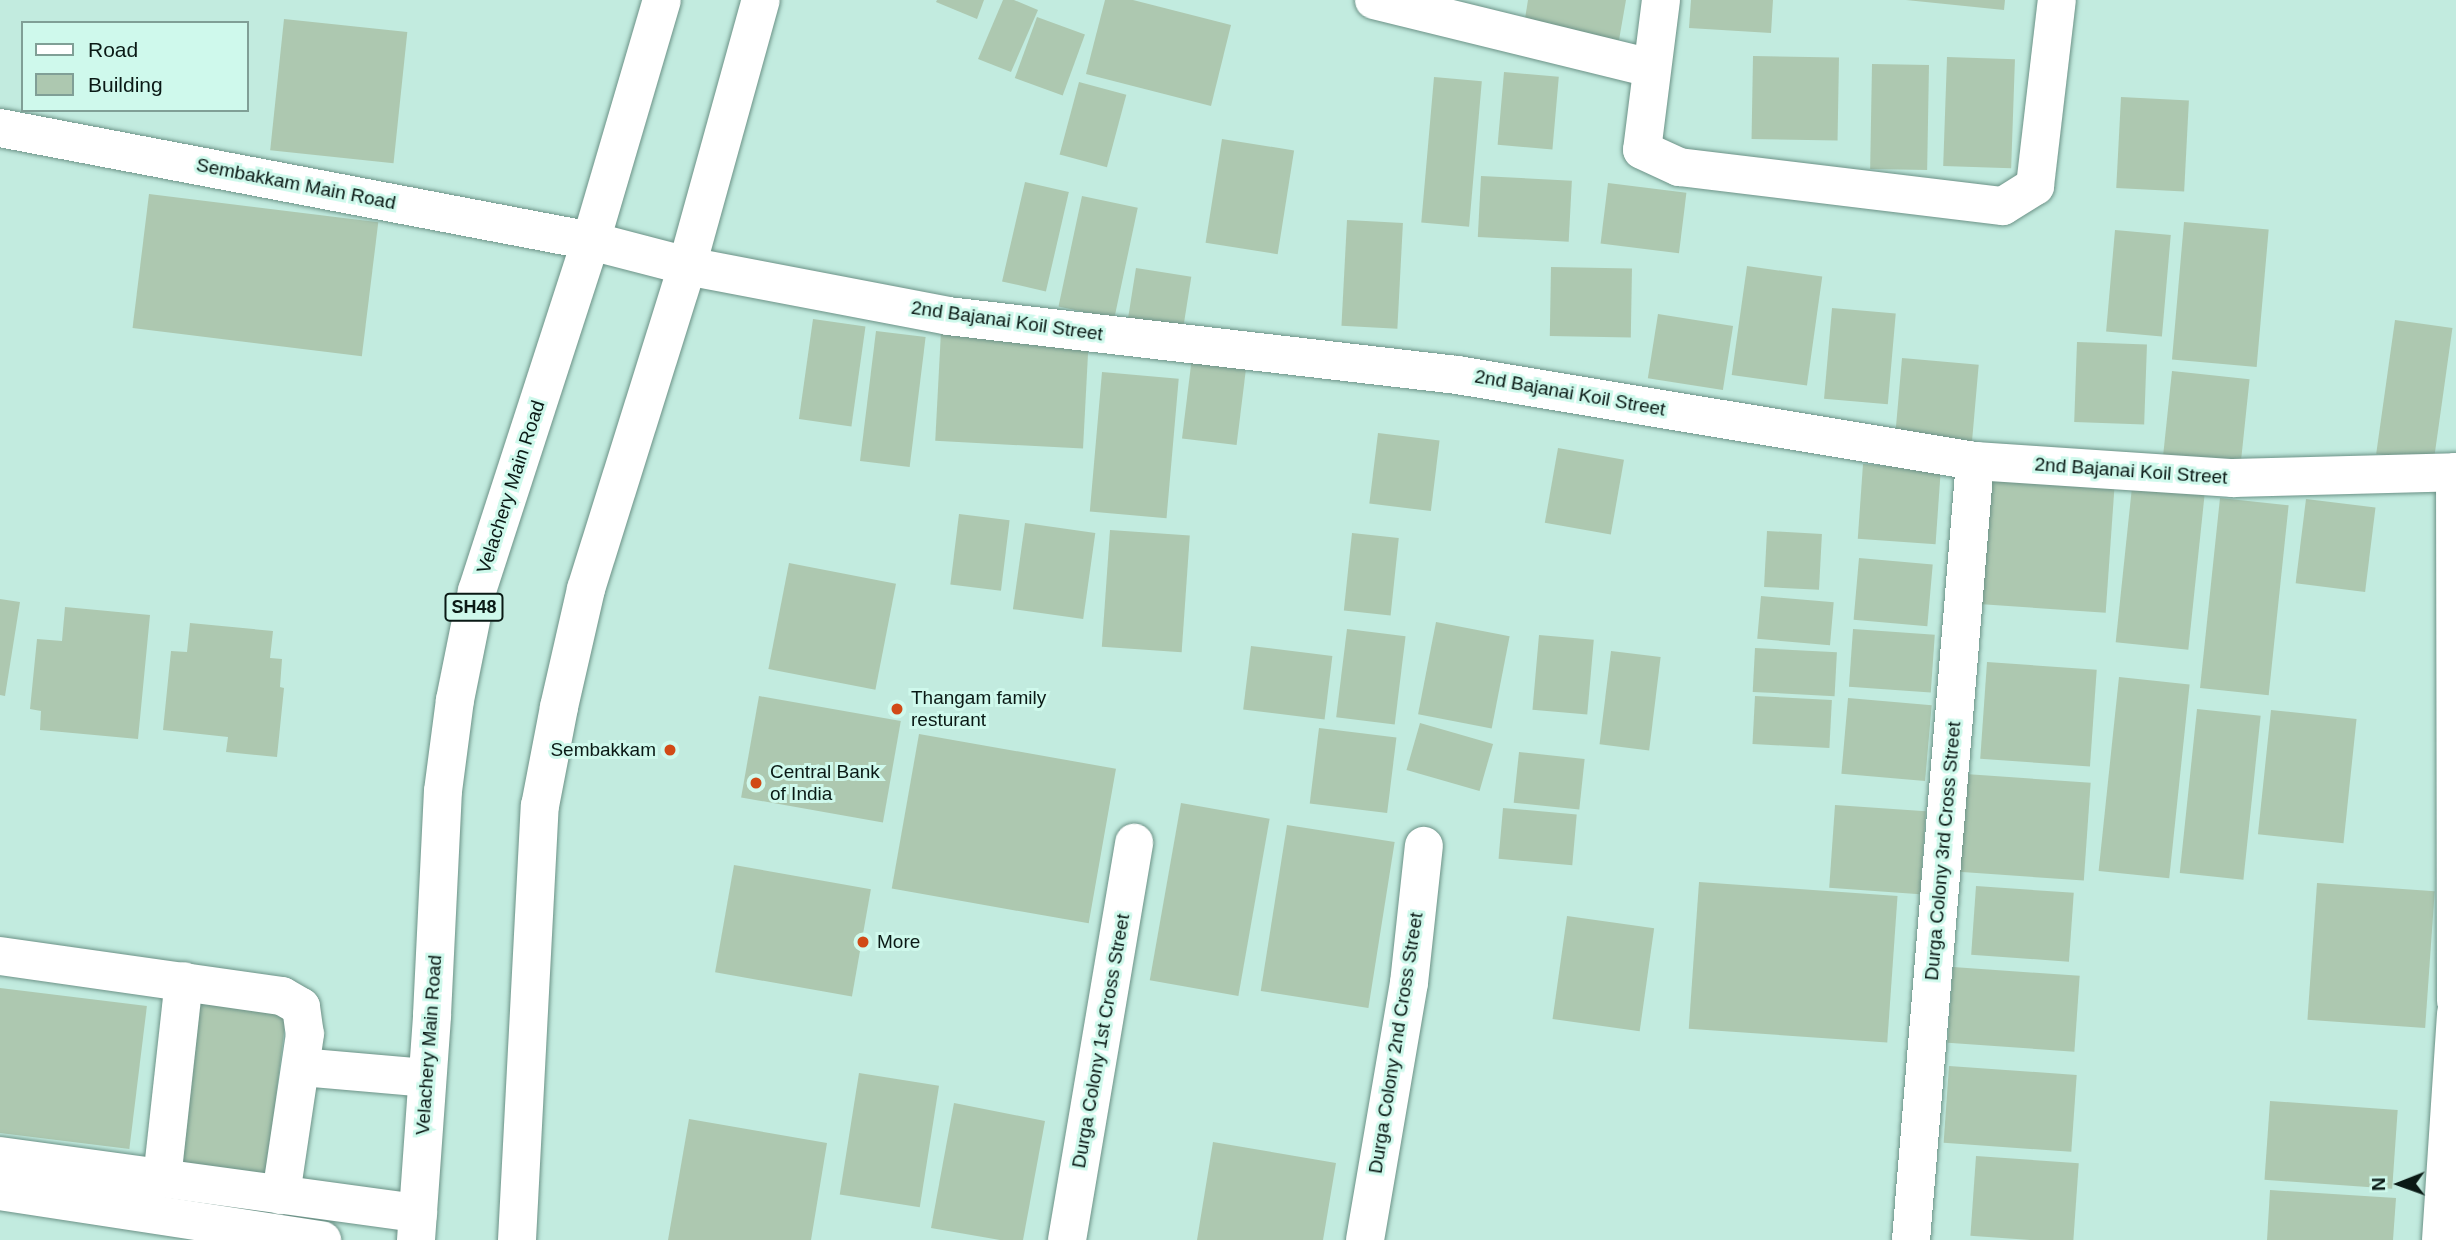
<!DOCTYPE html>
<html>
<head>
<meta charset="utf-8">
<style>
	body { margin:0 }
	#map { position:relative; width:2456px; height:1240px; overflow:hidden; background:#c2ebdf; font-family:Helvetica,sans-serif }
	div>[style] { position:absolute }
	.building>* { inset:0; background:#adc8b0; transform-origin:0 0 }
	.roads { filter:drop-shadow(0 0 2px #6c9287) drop-shadow(0 0 2px #6c9287) }
	.street>* { height:38px; margin:-19px; padding:0 19px; transform-origin:19px; border-radius:19px; background:#fff }
	.primary>* { height:38px; margin:-19px; padding:0 19px; transform-origin:19px; border-radius:19px; background:#fff }
	.dots>* { width:19px; height:19px; translate:-50% -50%; box-sizing:border-box; border:4px solid #cff9ec; border-radius:50% }
	span { translate:-50% -50%; white-space:nowrap; text-align:center; line-height:1.15; -webkit-text-stroke:6px #cff9ec; paint-order:stroke }
	.shield-label span { padding:2px 5px; background:#cff9ec; border:2px solid; border-radius:5px; -webkit-text-stroke-width:0 }
	.shield-label { font-size:18px; color:#0a1915; font-weight:700 }
	.street-label { font-size:19px; color:#0a1915 }
	.poi-label { font-size:19px; color:#0a1915 }
	.left { translate:0 -50%; text-align:left }
	.right { translate:-100% -50%; text-align:right }
	.legend { position:absolute; left:21px; top:21px; width:228px; height:91px; box-sizing:border-box; background:#cff9ec; border:2px solid #809f96; margin:0; padding:9px 12px; list-style:none; font-size:21px; color:#0a1915 }
	.legend li { display:flex; align-items:center; gap:14px; height:35px }
	.legend b { width:35px; border:2px solid #809f96 }
	.north { position:absolute; left:2365px; top:1149px; width:70px; height:70px; -webkit-text-stroke:5px #cff9ec; paint-order:stroke; rotate:269deg; font-size:19px; font-weight:700; line-height:28px; text-align:center; color:#0a1915 }
	.north::after { content:''; display:block; margin:auto; width:24px; height:32px; background:#0a1915; clip-path:polygon(50% 0,100% 100%,50% 72%,0 100%) }
</style>
</head>
<body>
<div id="map">
	<div class="building">
		<i style="clip-path:polygon(937px 0,984px 0,977px 19px,936px 2px)"></i>
		<i style="clip-path:polygon(1003px 0,1014px 0,1038px 10px,1011px 72px,978px 59px)"></i>
		<i style="clip-path:polygon(1105px 0,1133px 0,1231px 25px,1211px 106px,1086px 74px)"></i>
		<i style="clip-path:polygon(1528px 0,1626px 0,1619px 40px,1524px 25px)"></i>
		<i style="clip-path:polygon(1691px 0,1773px 0,1771px 33px,1689px 28px)"></i>
		<i style="clip-path:polygon(1906px 0,2005px 0,2004px 10px)"></i>
		<i style="left:1037px;top:17px;width:51px;height:65px;rotate:20deg"></i>
		<i style="left:284px;top:19px;width:124px;height:132px;rotate:6deg"></i>
		<i style="left:1753px;top:56px;width:86px;height:83px;rotate:1deg"></i>
		<i style="left:1947px;top:57px;width:68px;height:109px;rotate:2deg"></i>
		<i style="left:1872px;top:64px;width:57px;height:105px;rotate:1deg"></i>
		<i style="left:1504px;top:72px;width:55px;height:73px;rotate:5deg"></i>
		<i style="left:1434px;top:77px;width:48px;height:146px;rotate:5deg"></i>
		<i style="left:1079px;top:82px;width:49px;height:75px;rotate:15deg"></i>
		<i style="left:2121px;top:97px;width:68px;height:91px;rotate:3deg"></i>
		<i style="left:1222px;top:139px;width:73px;height:105px;rotate:9deg"></i>
		<i style="left:1481px;top:176px;width:91px;height:61px;rotate:3deg"></i>
		<i style="left:1025px;top:182px;width:45px;height:102px;rotate:13deg"></i>
		<i style="left:1608px;top:183px;width:79px;height:61px;rotate:7deg"></i>
		<i style="left:149px;top:194px;width:231px;height:135px;rotate:7deg"></i>
		<i style="left:1082px;top:196px;width:57px;height:113px;rotate:12deg"></i>
		<i style="left:1347px;top:220px;width:56px;height:106px;rotate:3deg"></i>
		<i style="left:2184px;top:222px;width:85px;height:138px;rotate:5deg"></i>
		<i style="left:2115px;top:230px;width:56px;height:102px;rotate:5deg"></i>
		<i style="left:1747px;top:266px;width:76px;height:110px;rotate:8deg"></i>
		<i style="left:1551px;top:267px;width:81px;height:69px;rotate:1deg"></i>
		<i style="left:1136px;top:268px;width:56px;height:60px;rotate:9deg"></i>
		<i style="left:1832px;top:308px;width:64px;height:91px;rotate:5deg"></i>
		<i style="left:1658px;top:314px;width:76px;height:65px;rotate:9deg"></i>
		<i style="left:813px;top:319px;width:53px;height:101px;rotate:8deg"></i>
		<i style="left:2395px;top:320px;width:58px;height:135px;rotate:8deg"></i>
		<i style="left:876px;top:331px;width:50px;height:131px;rotate:7deg"></i>
		<i style="left:941px;top:331px;width:148px;height:110px;rotate:3deg"></i>
		<i style="left:2077px;top:342px;width:70px;height:80px;rotate:2deg"></i>
		<i style="left:1192px;top:357px;width:55px;height:82px;rotate:7deg"></i>
		<i style="left:1902px;top:358px;width:77px;height:78px;rotate:5deg"></i>
		<i style="left:2172px;top:371px;width:78px;height:94px;rotate:6deg"></i>
		<i style="left:1102px;top:372px;width:77px;height:140px;rotate:5deg"></i>
		<i style="left:1378px;top:433px;width:62px;height:71px;rotate:7deg"></i>
		<i style="left:1558px;top:448px;width:67px;height:76px;rotate:10deg"></i>
		<i style="left:1863px;top:464px;width:78px;height:75px;rotate:4deg"></i>
		<i style="left:1984px;top:475px;width:131px;height:129px;rotate:4deg"></i>
		<i style="left:2132px;top:487px;width:73px;height:156px;rotate:6deg"></i>
		<i style="left:2220px;top:498px;width:69px;height:191px;rotate:6deg"></i>
		<i style="left:2306px;top:499px;width:70px;height:85px;rotate:7deg"></i>
		<i style="left:959px;top:514px;width:51px;height:71px;rotate:7deg"></i>
		<i style="left:1025px;top:523px;width:71px;height:87px;rotate:8deg"></i>
		<i style="left:1110px;top:530px;width:80px;height:117px;rotate:4deg"></i>
		<i style="left:1767px;top:531px;width:55px;height:56px;rotate:3deg"></i>
		<i style="left:1352px;top:533px;width:47px;height:78px;rotate:6deg"></i>
		<i style="left:1859px;top:558px;width:74px;height:62px;rotate:5deg"></i>
		<i style="left:789px;top:563px;width:109px;height:108px;rotate:11deg"></i>
		<i style="left:1761px;top:596px;width:73px;height:43px;rotate:5deg"></i>
		<i style="clip-path:polygon(0 599px,20px 602px,5px 696px,0 695px)"></i>
		<i style="clip-path:polygon(65px 607px,150px 615px,138px 739px,40px 730px,41px 711px,30px 709px,37px 639px,62px 641px)"></i>
		<i style="left:1436px;top:622px;width:75px;height:94px;rotate:11deg"></i>
		<i style="clip-path:polygon(190px 623px,273px 631px,270px 658px,282px 659px,280px 687px,284px 688px,277px 757px,226px 752px,228px 737px,163px 730px,171px 651px,187px 652px)"></i>
		<i style="left:1347px;top:629px;width:59px;height:89px;rotate:7deg"></i>
		<i style="left:1853px;top:629px;width:82px;height:58px;rotate:4deg"></i>
		<i style="left:1539px;top:635px;width:55px;height:75px;rotate:5deg"></i>
		<i style="left:1251px;top:646px;width:82px;height:64px;rotate:7deg"></i>
		<i style="left:1755px;top:648px;width:82px;height:44px;rotate:3deg"></i>
		<i style="left:1611px;top:651px;width:50px;height:94px;rotate:7deg"></i>
		<i style="left:1987px;top:662px;width:110px;height:97px;rotate:4deg"></i>
		<i style="left:2119px;top:677px;width:71px;height:195px;rotate:6deg"></i>
		<i style="left:759px;top:696px;width:144px;height:103px;rotate:10deg"></i>
		<i style="left:1755px;top:696px;width:77px;height:48px;rotate:3deg"></i>
		<i style="left:1848px;top:698px;width:84px;height:76px;rotate:5deg"></i>
		<i style="left:2197px;top:709px;width:64px;height:165px;rotate:6deg"></i>
		<i style="left:2271px;top:710px;width:86px;height:125px;rotate:6deg"></i>
		<i style="left:1420px;top:723px;width:76px;height:49px;rotate:16deg"></i>
		<i style="left:1319px;top:728px;width:78px;height:76px;rotate:7deg"></i>
		<i style="left:919px;top:734px;width:200px;height:157px;rotate:10deg"></i>
		<i style="left:1519px;top:752px;width:66px;height:51px;rotate:6deg"></i>
		<i style="left:1951px;top:773px;width:140px;height:98px;rotate:4deg"></i>
		<i style="left:1181px;top:803px;width:90px;height:180px;rotate:10deg"></i>
		<i style="left:1835px;top:805px;width:91px;height:83px;rotate:4deg"></i>
		<i style="left:1503px;top:808px;width:74px;height:51px;rotate:5deg"></i>
		<i style="left:1287px;top:825px;width:109px;height:168px;rotate:9deg"></i>
		<i style="left:734px;top:865px;width:139px;height:109px;rotate:10deg"></i>
		<i style="left:1699px;top:882px;width:199px;height:147px;rotate:4deg"></i>
		<i style="left:2317px;top:883px;width:118px;height:137px;rotate:4deg"></i>
		<i style="left:1976px;top:886px;width:98px;height:69px;rotate:4deg"></i>
		<i style="left:1567px;top:916px;width:88px;height:104px;rotate:8deg"></i>
		<i style="left:1953px;top:967px;width:127px;height:76px;rotate:4deg"></i>
		<i style="left:0;top:988px;width:148px;height:144px;rotate:7deg"></i>
		<i style="left:198px;top:994px;width:90px;height:177px;rotate:7deg"></i>
		<i style="left:1949px;top:1066px;width:128px;height:77px;rotate:4deg"></i>
		<i style="left:859px;top:1073px;width:81px;height:123px;rotate:9deg"></i>
		<i style="left:2270px;top:1101px;width:128px;height:79px;rotate:4deg"></i>
		<i style="clip-path:polygon(954px 1103px,1045px 1121px,1023px 1240px,1000px 1240px,931px 1228px)"></i>
		<i style="clip-path:polygon(689px 1119px,827px 1143px,811px 1240px,668px 1240px)"></i>
		<i style="clip-path:polygon(1213px 1142px,1336px 1163px,1323px 1240px,1197px 1240px)"></i>
		<i style="left:1976px;top:1156px;width:103px;height:80px;rotate:4deg"></i>
		<i style="clip-path:polygon(2270px 1190px,2396px 1198px,2393px 1240px,2267px 1240px)"></i>
	</div>
	<div class="roads">
		<div class="street">
			<i style="left:1374px;top:0;width:285px;rotate:13.8deg"></i>
			<i style="left:1661px;top:0;width:151px;rotate:97.2deg"></i>
			<i style="left:1642px;top:150px;width:41px;rotate:24.7deg"></i>
			<i style="left:1679px;top:167px;width:326px;rotate:6.9deg"></i>
			<i style="left:2003px;top:206px;width:38px;rotate:-32deg"></i>
			<i style="left:2035px;top:186px;width:187px;rotate:-83.3deg"></i>
			<i style="left:0;top:128px;width:602px;rotate:10.82deg"></i>
			<i style="left:687px;top:266px;width:266px;rotate:10.8deg"></i>
			<i style="left:948px;top:316px;width:512px;rotate:6.61deg"></i>
			<i style="left:1457px;top:375px;width:525px;rotate:9.43deg"></i>
			<i style="left:1975px;top:461px;width:259px;rotate:3.8deg"></i>
			<i style="left:2233px;top:478px;width:223px;rotate:-1.5deg"></i>
			<i style="left:2455px;top:472px;width:529px;rotate:89.89deg"></i>
			<i style="left:0;top:956px;width:285px;rotate:8.1deg"></i>
			<i style="left:282px;top:996px;width:22px;rotate:30deg"></i>
			<i style="left:301px;top:1007px;width:27px;rotate:82deg"></i>
			<i style="left:305px;top:1034px;width:163px;rotate:98.5deg"></i>
			<i style="left:301px;top:1067px;width:126px;rotate:5deg"></i>
			<i style="left:0;top:1156px;width:422px;rotate:7.8deg"></i>
			<i style="left:162px;top:1179px;width:199px;rotate:-83.7deg"></i>
			<i style="left:0;top:1191px;width:326px;rotate:8.7deg"></i>
			<i style="left:1067px;top:1240px;width:403px;rotate:-80.4deg"></i>
			<i style="left:1365px;top:1240px;width:261px;rotate:-80.3deg"></i>
			<i style="left:1409px;top:983px;width:138px;rotate:-83.8deg"></i>
			<i style="left:1911px;top:1240px;width:782px;rotate:-85.3deg"></i>
			<i style="left:2441px;top:1240px;width:228px;rotate:-86.2deg"></i>
		</div>
		<div class="primary">
			<i style="left:591px;top:241px;width:99px;rotate:14.6deg"></i>
			<i style="left:416px;top:1240px;width:226px;rotate:-85.9deg"></i>
			<i style="left:432px;top:1015px;width:224px;rotate:-87.2deg"></i>
			<i style="left:443px;top:791px;width:92px;rotate:-82.5deg"></i>
			<i style="left:455px;top:700px;width:111px;rotate:-78.6deg"></i>
			<i style="left:477px;top:591px;width:368px;rotate:-72deg"></i>
			<i style="left:591px;top:241px;width:251px;rotate:-73.6deg"></i>
			<i style="left:517px;top:1240px;width:435px;rotate:-87deg"></i>
			<i style="left:540px;top:806px;width:101px;rotate:-79.1deg"></i>
			<i style="left:559px;top:707px;width:121px;rotate:-77.1deg"></i>
			<i style="left:586px;top:589px;width:338px;rotate:-72.6deg"></i>
			<i style="left:687px;top:266px;width:276px;rotate:-74.5deg"></i>
		</div>
	</div>
	<div class="dots">
		<i style="left:897px;top:709px;background:#d14a16"></i>
		<i style="left:670px;top:750px;background:#d14a16"></i>
		<i style="left:756px;top:783px;background:#d14a16"></i>
		<i style="left:863px;top:942px;background:#d14a16"></i>
	</div>
	<div class="shield-label">
		<span style="left:474px;top:607px">SH48</span>
	</div>
	<div class="street-label">
		<span style="left:296px;top:184px;rotate:11deg">Sembakkam Main Road</span>
		<span style="left:1007px;top:321px;rotate:8deg">2nd Bajanai Koil Street</span>
		<span style="left:1570px;top:393px;rotate:10deg">2nd Bajanai Koil Street</span>
		<span style="left:2131px;top:471px;rotate:4deg">2nd Bajanai Koil Street</span>
		<span style="left:511px;top:487px;rotate:-72deg">Velachery Main Road</span>
		<span style="left:1943px;top:851px;rotate:-85deg">Durga Colony 3rd Cross Street</span>
		<span style="left:1101px;top:1041px;rotate:-80deg">Durga Colony 1st Cross Street</span>
		<span style="left:1396px;top:1043px;rotate:-81deg">Durga Colony 2nd Cross Street</span>
		<span style="left:429px;top:1045px;rotate:-86deg">Velachery Main Road</span>
	</div>
	<div class="poi-label">
		<span class="left" style="left:911px;top:709px">Thangam family<br>resturant</span>
		<span class="right" style="left:656px;top:750px">Sembakkam</span>
		<span class="left" style="left:770px;top:783px">Central Bank<br>of India</span>
		<span class="left" style="left:877px;top:942px">More</span>
	</div>
	<ul class="legend">
	<li><b style="height:9px;background:#fff"></b>Road</li>
	<li><b style="height:19px;background:#adc8b0"></b>Building</li>
	</ul>
	<div class="north">N</div>
</div>
</body>
</html>
